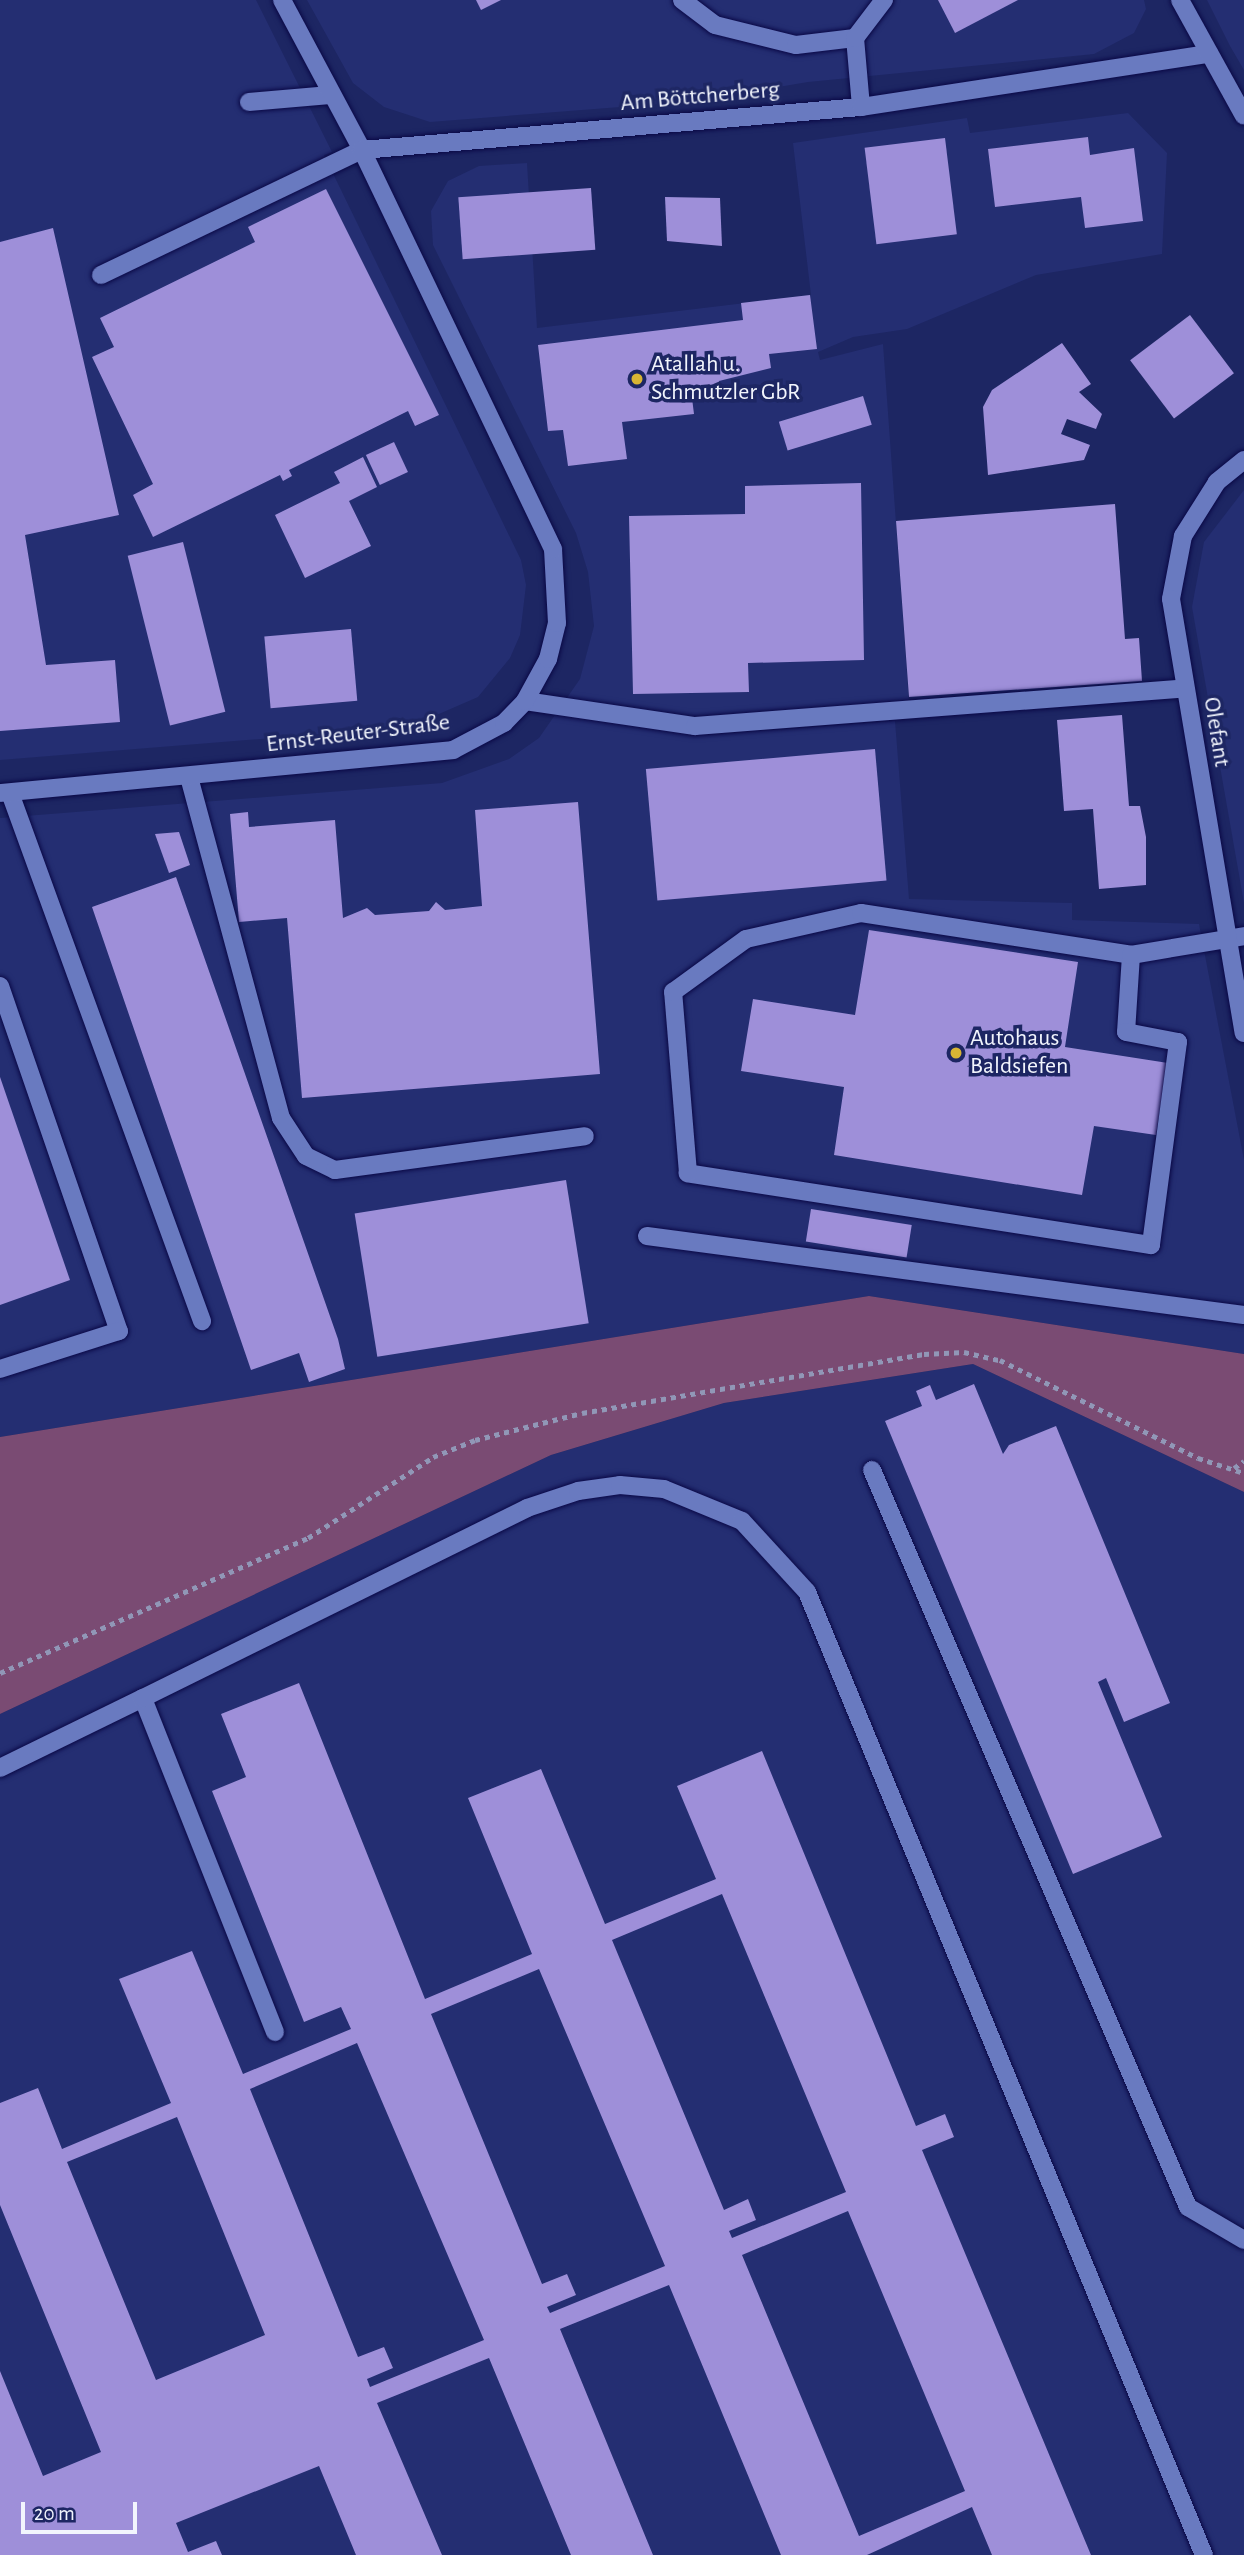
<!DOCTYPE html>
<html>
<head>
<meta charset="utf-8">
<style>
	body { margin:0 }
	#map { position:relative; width:1244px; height:2555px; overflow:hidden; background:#1d2663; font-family:"Alegreya Sans",sans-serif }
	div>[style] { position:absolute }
	.built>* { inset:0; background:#242e72 }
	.forest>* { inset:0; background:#7a4b73 }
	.building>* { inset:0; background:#9e8fd9; transform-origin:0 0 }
	.path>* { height:4.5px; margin-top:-2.25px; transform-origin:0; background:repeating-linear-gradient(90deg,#9197b7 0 5px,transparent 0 10px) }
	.roads { filter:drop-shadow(0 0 2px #0a0846) drop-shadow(0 0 2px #0a0846) }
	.lane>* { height:18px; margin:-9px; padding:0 9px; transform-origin:9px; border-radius:9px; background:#697ac0 }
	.street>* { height:18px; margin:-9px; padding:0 9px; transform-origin:9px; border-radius:9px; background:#697ac0 }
	.dots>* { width:19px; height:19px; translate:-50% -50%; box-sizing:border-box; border:4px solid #1d2663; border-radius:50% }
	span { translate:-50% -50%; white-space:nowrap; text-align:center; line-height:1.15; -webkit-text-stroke:7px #1d2663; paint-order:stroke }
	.street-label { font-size:24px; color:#f2f5fd }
	.poi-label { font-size:24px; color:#f2f5fd }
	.left { translate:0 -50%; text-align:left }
	.scale { position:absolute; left:21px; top:2502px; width:116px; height:32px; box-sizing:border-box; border:4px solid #f2f5fd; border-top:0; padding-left:9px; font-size:21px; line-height:24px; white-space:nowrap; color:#f2f5fd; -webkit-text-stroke:5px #1d2663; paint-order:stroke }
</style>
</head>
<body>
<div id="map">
	<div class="built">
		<i style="clip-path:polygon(0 0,256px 0,332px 152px,324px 155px,521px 560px,526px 585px,520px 635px,510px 658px,478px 697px,409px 727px,0 760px)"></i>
		<i style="clip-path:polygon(307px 0,1144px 0,1146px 9px,1134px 33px,1094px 54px,808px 82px,697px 101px,430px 122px,384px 107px,353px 83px)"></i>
		<i style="clip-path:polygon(1207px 0,1244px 0,1244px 70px,1230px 46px)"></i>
		<i style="clip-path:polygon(1128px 113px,1167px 153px,1162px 254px,1036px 275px,907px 329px,853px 337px,818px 352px,820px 360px,883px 344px,909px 702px,689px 719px,690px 736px,895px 721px,909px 899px,1072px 903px,1072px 920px,1199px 924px,1244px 1160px,1244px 1354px,869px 1296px,0 1437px,0 818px,442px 783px,509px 759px,539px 738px,580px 679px,594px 626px,588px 572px,576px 533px,433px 245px,431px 211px,448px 181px,479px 166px,527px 163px,537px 328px,811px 295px,793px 143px,967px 118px,970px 133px)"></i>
		<i style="clip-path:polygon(1244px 490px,1244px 903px,1192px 607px,1204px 542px)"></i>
		<i style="clip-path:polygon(973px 1364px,1244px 1492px,1244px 2555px,0 2555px,0 1714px,551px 1455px,724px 1403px)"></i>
	</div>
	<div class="forest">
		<i style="clip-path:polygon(869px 1296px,1244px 1354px,1244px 1492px,973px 1364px,724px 1403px,551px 1455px,0 1714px,0 1437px)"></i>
	</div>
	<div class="building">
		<i style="clip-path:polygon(476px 0,501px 0,481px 10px)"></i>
		<i style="clip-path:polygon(938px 0,1018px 0,955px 33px)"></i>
		<i style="clip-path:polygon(1088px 137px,1090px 155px,1134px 148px,1143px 221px,1085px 228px,1081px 197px,995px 207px,988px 149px)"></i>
		<i style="left:945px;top:138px;width:97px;height:81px;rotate:83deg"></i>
		<i style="left:591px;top:188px;width:62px;height:133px;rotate:86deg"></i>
		<i style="clip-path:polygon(326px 189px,439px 415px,415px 426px,408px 411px,289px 470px,292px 476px,283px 481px,280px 475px,153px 537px,133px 495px,153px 484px,92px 357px,114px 347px,100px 318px,255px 242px,248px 227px)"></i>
		<i style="clip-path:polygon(665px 197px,720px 198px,722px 246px,667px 241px)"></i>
		<i style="clip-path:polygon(53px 228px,119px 515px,25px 535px,46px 665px,115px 660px,120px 722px,0 731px,0 242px)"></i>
		<i style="clip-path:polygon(810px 295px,817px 349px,769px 354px,771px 368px,719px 381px,720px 395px,692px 398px,694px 414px,622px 422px,627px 459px,568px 466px,563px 430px,548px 431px,538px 345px,743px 320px,741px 303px)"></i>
		<i style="left:1190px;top:315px;width:73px;height:75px;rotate:53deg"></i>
		<i style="clip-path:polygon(1062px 343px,1091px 384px,1079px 392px,1102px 414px,1096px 429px,1067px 419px,1061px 434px,1090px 445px,1084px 460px,988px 475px,983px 407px,992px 390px)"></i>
		<i style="left:863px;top:396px;width:30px;height:88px;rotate:73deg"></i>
		<i style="left:394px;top:442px;width:33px;height:31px;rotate:65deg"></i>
		<i style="clip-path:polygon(363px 457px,377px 487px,349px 501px,371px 546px,305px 578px,275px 515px,340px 483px,334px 472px)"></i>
		<i style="clip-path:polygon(861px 483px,864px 660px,748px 663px,749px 692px,633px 694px,629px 516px,745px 514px,745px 486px)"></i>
		<i style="clip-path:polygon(1115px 504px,1125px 639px,1139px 638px,1142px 681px,909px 697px,896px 521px)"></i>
		<i style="left:183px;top:542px;width:175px;height:57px;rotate:76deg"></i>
		<i style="left:351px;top:629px;width:72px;height:87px;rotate:85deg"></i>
		<i style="clip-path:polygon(1122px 715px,1129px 806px,1140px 806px,1146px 837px,1146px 885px,1099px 889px,1093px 809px,1064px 811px,1057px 720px)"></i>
		<i style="left:875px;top:749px;width:132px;height:230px;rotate:85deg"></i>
		<i style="clip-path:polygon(578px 802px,600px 1074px,302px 1098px,287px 918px,239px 922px,230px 814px,248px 812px,249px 827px,335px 820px,343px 918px,367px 908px,375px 915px,429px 911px,436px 902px,445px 910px,482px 906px,475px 810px)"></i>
		<i style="clip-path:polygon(179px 832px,190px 865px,169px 873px,155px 834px)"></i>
		<i style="clip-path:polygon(176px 877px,338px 1339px,345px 1369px,309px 1382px,299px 1353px,251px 1370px,92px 907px)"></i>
		<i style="clip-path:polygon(869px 930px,1078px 962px,1065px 1047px,1168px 1063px,1156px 1135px,1094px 1126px,1082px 1195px,834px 1155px,844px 1087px,741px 1071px,753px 999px,855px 1015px)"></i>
		<i style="clip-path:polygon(0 1077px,70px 1280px,0 1305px)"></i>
		<i style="left:566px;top:1180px;width:145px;height:214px;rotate:81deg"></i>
		<i style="left:811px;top:1209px;width:102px;height:33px;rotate:9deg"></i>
		<i style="clip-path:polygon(974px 1384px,1003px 1454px,1009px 1445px,1056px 1426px,1170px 1703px,1124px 1722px,1106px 1678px,1098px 1682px,1162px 1837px,1073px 1874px,885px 1421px,922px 1406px,916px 1391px,930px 1385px,936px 1400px)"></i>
		<i style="clip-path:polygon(evenodd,299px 1683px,425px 1999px,532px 1954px,468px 1798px,541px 1769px,605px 1924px,716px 1879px,677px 1786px,762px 1751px,916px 2126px,945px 2114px,954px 2137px,922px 2150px,1091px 2555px,992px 2555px,972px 2507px,867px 2555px,781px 2555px,669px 2285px,560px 2329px,653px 2555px,571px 2555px,489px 2358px,377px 2403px,442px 2555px,356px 2555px,319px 2466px,176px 2523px,188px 2552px,216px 2541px,222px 2555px,0 2555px,0 2371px,43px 2476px,101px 2452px,0 2205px,0 2103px,38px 2088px,62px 2149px,171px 2103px,119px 1979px,192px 1951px,243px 2074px,351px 2029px,341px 2007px,304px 2022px,212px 1791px,246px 1777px,221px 1714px,299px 1683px,722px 1894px,846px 2192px,732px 2238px,729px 2231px,756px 2220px,748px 2199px,724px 2210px,612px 1940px,722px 1894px,299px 1683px,539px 1969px,665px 2266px,550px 2313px,547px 2307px,576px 2295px,567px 2274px,542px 2284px,431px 2014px,539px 1969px,299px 1683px,357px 2043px,484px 2340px,370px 2387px,367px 2379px,393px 2368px,384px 2347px,358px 2357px,250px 2089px,357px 2043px,299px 1683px,177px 2117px,265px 2335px,156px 2380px,67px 2162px,177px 2117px,299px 1683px,848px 2211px,965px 2491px,859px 2536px,742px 2255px,848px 2211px)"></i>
	</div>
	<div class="path">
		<i style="left:1234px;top:1468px;width:12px;rotate:-35deg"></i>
		<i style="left:0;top:1673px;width:336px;rotate:-23.7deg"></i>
		<i style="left:308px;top:1538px;width:149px;rotate:-32.9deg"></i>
		<i style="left:433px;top:1457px;width:45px;rotate:-22deg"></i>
		<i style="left:475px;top:1440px;width:110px;rotate:-14.2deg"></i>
		<i style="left:582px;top:1413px;width:347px;rotate:-9.8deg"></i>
		<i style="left:924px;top:1354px;width:40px;rotate:-2.9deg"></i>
		<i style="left:964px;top:1352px;width:37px;rotate:13deg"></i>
		<i style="left:1000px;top:1360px;width:221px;rotate:26.3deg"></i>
		<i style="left:1198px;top:1458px;width:48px;rotate:18.1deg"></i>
	</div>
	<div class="roads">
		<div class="lane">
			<i style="left:682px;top:0;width:41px;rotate:37.1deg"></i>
			<i style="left:715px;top:25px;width:83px;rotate:13.9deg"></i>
			<i style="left:796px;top:45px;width:59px;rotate:-6.8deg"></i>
			<i style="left:855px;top:38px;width:69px;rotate:85deg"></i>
			<i style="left:855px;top:38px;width:48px;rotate:-52.7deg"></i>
			<i style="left:249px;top:102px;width:81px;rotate:-4.9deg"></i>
			<i style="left:101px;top:275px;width:289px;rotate:-25.6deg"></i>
			<i style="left:525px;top:701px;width:172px;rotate:8.4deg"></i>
			<i style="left:695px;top:726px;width:490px;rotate:-4.4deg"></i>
			<i style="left:189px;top:777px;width:353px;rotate:74.9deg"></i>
			<i style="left:281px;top:1118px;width:45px;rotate:56.7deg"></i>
			<i style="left:306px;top:1156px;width:32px;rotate:26deg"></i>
			<i style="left:335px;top:1170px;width:252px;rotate:-7.7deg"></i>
			<i style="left:10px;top:793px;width:562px;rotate:70.02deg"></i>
			<i style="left:1131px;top:955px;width:77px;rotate:93.7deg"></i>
			<i style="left:1126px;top:1032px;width:53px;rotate:10.9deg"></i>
			<i style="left:1178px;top:1042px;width:205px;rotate:97.6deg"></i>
			<i style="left:1151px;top:1245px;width:469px;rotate:-171.2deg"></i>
			<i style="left:688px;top:1173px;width:182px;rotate:-94.7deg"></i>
			<i style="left:673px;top:992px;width:90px;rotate:-36deg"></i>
			<i style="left:746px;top:939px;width:118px;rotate:-12.7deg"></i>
			<i style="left:861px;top:913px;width:273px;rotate:8.8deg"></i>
			<i style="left:1131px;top:955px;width:115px;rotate:-9.5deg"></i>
			<i style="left:0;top:986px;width:365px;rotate:71deg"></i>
			<i style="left:119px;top:1331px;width:125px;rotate:162.3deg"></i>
			<i style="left:647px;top:1236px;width:602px;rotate:7.54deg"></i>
			<i style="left:872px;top:1470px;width:802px;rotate:66.79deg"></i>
			<i style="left:1188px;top:2207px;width:65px;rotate:30.5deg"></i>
			<i style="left:0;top:1768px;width:159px;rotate:-26.1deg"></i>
			<i style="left:275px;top:2032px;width:359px;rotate:-111.6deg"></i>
			<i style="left:143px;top:1698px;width:428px;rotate:-26.3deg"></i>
			<i style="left:527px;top:1508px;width:54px;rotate:-18.4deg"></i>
			<i style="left:578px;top:1491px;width:42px;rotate:-8.1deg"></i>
			<i style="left:620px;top:1485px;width:44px;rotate:5.2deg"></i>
			<i style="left:664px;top:1489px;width:84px;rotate:22.3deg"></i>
			<i style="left:742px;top:1521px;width:96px;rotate:47.5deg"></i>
			<i style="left:807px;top:1592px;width:1042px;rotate:67.6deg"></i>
		</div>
		<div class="street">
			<i style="left:282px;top:0;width:170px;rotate:61.9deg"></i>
			<i style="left:362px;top:150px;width:501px;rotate:-4.93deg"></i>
			<i style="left:861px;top:107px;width:352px;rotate:-8.7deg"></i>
			<i style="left:1180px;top:0;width:132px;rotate:61.1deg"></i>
			<i style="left:1244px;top:460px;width:35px;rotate:141deg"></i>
			<i style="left:1217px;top:482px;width:64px;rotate:122.2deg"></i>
			<i style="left:1183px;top:536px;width:64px;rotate:100.8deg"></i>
			<i style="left:1171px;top:599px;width:440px;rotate:80.5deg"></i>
			<i style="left:0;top:793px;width:455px;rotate:-5.4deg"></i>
			<i style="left:453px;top:750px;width:58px;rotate:-27.9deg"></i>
			<i style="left:504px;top:723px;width:30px;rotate:-46deg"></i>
			<i style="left:525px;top:701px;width:48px;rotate:-61.3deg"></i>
			<i style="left:548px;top:659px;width:37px;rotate:-76deg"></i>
			<i style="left:557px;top:623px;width:74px;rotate:-93.1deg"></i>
			<i style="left:553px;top:549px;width:442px;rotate:-115.6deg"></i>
		</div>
	</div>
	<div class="dots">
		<i style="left:637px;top:379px;background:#d8b434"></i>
		<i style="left:956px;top:1053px;background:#d8b434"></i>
	</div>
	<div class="street-label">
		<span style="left:700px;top:97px;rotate:-5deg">Am Böttcherberg</span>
		<span style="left:1216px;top:732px;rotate:81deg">Olefant</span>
		<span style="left:358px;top:734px;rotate:-7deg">Ernst-Reuter-Straße</span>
	</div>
	<div class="poi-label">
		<span class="left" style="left:651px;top:379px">Atallah u.<br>Schmutzler GbR</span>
		<span class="left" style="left:970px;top:1053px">Autohaus<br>Baldsiefen</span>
	</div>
	<div class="scale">20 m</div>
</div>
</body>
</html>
